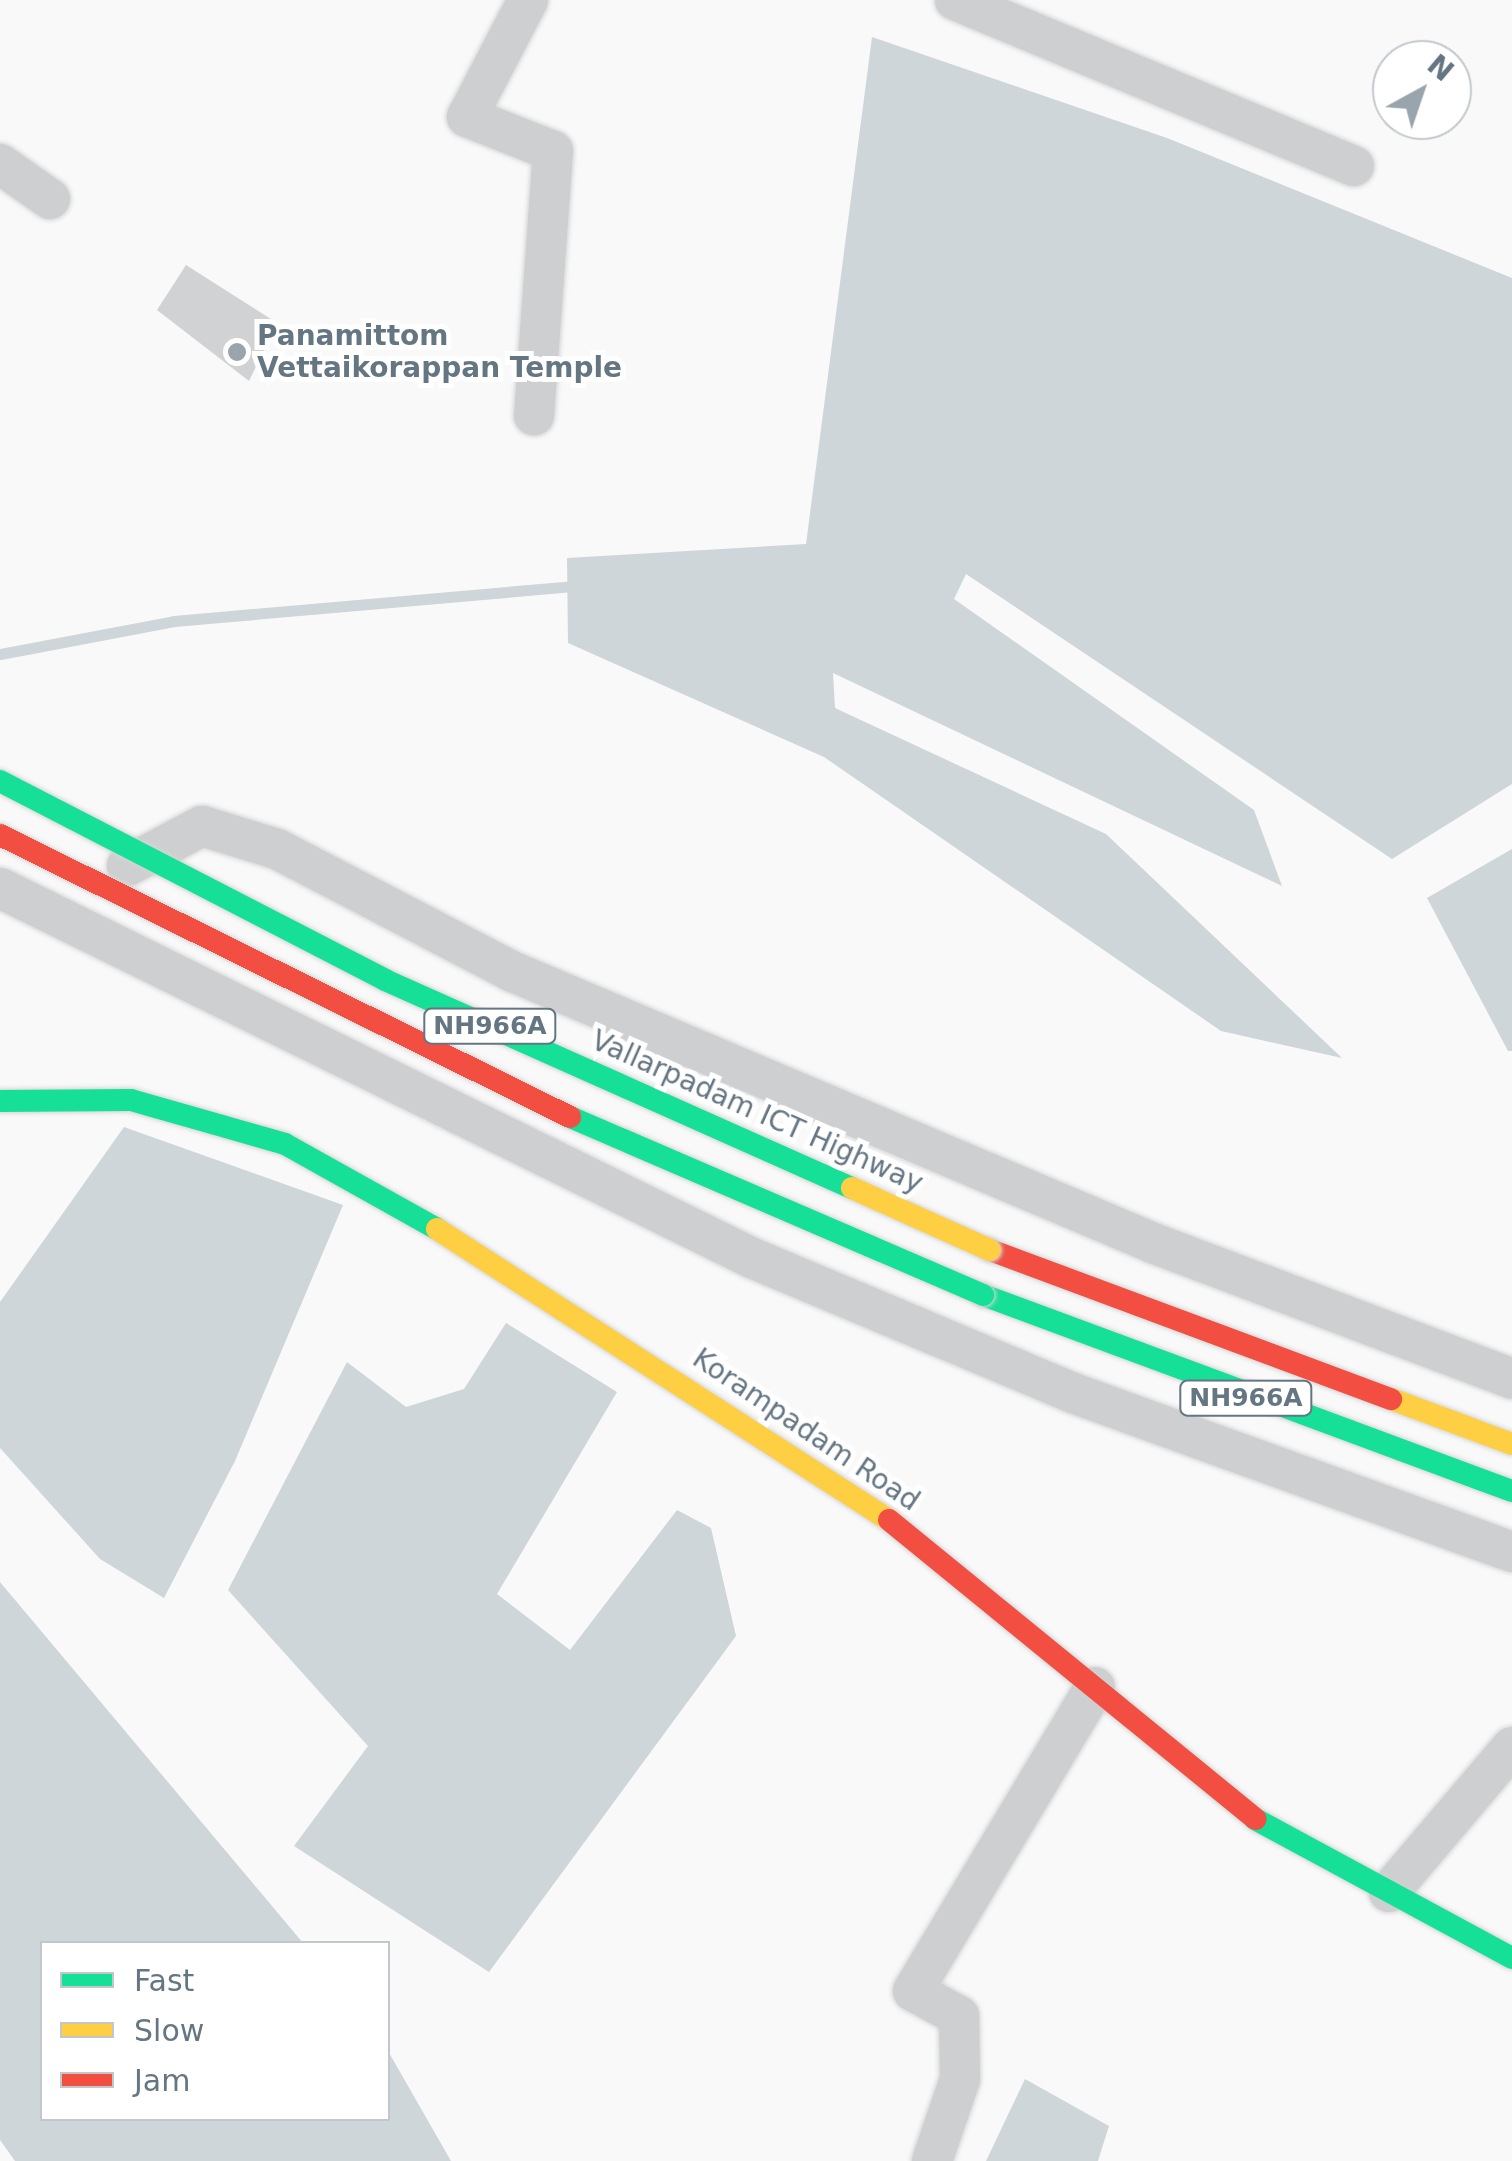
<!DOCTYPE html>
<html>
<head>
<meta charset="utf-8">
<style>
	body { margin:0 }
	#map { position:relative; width:1512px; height:2161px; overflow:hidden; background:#f9f9f9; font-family:"DejaVu Sans",sans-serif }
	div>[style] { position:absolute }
	.water>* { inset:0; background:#ced6d9 }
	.stream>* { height:11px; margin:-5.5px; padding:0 5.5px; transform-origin:5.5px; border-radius:5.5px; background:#ced6d9 }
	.building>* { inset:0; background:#d0d2d3 }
	.roads { filter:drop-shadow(0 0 2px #d5d6d7) drop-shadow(0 0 2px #d5d6d7) }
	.street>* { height:40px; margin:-20px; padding:0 20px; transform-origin:20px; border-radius:20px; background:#cecfd0 }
	.fast>* { height:22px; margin:-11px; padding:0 11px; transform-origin:11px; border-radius:11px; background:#16e098 }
	.slow>* { height:22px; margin:-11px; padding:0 11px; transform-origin:11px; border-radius:11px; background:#ffcf43 }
	.jam>* { height:22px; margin:-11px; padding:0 11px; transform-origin:11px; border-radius:11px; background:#f24e42 }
	.bridges { filter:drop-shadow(0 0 2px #d5d6d6) drop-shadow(0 0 2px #d5d6d6) }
	.fast-bridge>* { height:22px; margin:-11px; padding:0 11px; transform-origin:11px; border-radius:11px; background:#16e098 }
	.slow-bridge>* { height:22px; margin:-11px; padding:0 11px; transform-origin:11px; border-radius:11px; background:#ffcf43 }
	.jam-bridge>* { height:22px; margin:-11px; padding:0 11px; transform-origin:11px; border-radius:11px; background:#f24e42 }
	.dots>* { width:28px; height:28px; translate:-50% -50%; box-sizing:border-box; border:5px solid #fff; border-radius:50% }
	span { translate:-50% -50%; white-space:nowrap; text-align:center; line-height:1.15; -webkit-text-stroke:10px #fff; paint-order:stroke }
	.shield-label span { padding:2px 8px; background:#fff; border:2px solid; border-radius:8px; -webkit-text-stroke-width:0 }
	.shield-label { font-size:25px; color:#657683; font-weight:700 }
	.poi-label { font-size:28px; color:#657683; font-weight:700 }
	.left { translate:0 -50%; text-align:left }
	.street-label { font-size:28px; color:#657683 }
	.legend { position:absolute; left:40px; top:1941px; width:350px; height:180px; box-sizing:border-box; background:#fff; border:2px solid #c1c8cd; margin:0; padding:12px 18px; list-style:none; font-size:30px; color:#657683 }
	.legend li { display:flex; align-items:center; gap:20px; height:50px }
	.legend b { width:50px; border:2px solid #c1c8cd }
	.north { position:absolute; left:1372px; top:40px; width:100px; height:100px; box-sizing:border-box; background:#fff; border:2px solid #c1c8cd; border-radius:50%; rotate:40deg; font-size:28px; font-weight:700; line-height:40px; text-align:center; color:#657683 }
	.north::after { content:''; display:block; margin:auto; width:35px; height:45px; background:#99a4ac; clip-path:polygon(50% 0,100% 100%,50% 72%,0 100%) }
</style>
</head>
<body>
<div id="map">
	<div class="water">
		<i style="clip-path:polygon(872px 37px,1167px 138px,1512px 278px,1512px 784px,1392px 859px,966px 574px,954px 599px,1254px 810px,1282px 886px,833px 673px,835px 708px,1106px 834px,1342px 1058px,1221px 1031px,824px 757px,568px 643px,567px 558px,806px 544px)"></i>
		<i style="clip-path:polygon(1512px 849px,1512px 1051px,1508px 1051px,1427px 898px)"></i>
		<i style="clip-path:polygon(124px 1127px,343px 1205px,235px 1461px,164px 1598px,100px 1559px,0 1448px,0 1302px)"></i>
		<i style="clip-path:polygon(506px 1323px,617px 1392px,497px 1594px,570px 1650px,677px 1510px,711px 1528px,736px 1636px,489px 1972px,294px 1846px,368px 1746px,228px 1590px,347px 1362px,406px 1407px,464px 1389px)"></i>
		<i style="clip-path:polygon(0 1582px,303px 1943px,42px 1944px,42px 2118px,388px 2118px,388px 2051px,451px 2161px,15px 2161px,0 2140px)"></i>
		<i style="clip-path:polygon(1025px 2079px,1109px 2126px,1098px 2161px,986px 2161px)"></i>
	</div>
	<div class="stream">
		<i style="left:0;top:654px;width:177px;rotate:-10.7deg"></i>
		<i style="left:174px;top:621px;width:406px;rotate:-5deg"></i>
	</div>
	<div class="building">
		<i style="clip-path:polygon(186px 265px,277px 323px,249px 381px,157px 310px)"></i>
	</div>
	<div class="roads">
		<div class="street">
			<i style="left:528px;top:0;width:132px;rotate:117.5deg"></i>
			<i style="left:467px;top:117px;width:92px;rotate:21.6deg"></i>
			<i style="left:553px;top:151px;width:265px;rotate:94.1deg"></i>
			<i style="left:955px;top:0;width:432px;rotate:22.6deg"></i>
			<i style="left:0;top:164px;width:61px;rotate:35deg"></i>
			<i style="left:127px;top:866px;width:85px;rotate:-28.1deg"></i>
			<i style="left:202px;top:826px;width:78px;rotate:17deg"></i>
			<i style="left:277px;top:849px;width:264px;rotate:27.5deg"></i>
			<i style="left:511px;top:971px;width:697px;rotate:22.96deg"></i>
			<i style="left:1153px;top:1243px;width:384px;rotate:20.7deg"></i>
			<i style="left:0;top:888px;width:838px;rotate:26.2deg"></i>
			<i style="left:752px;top:1258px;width:348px;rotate:22.8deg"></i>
			<i style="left:1073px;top:1393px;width:467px;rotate:19.9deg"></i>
			<i style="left:1389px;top:1892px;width:190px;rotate:-49.7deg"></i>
			<i style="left:932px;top:2161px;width:87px;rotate:-71.1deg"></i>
			<i style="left:960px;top:2079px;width:63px;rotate:-90.9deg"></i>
			<i style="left:959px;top:2016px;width:52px;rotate:-151.5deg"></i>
			<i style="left:913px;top:1991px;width:354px;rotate:-59.1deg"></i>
		</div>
		<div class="fast">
			<i style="left:0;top:1101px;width:131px;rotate:-0.4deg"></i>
			<i style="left:131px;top:1100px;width:160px;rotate:15.9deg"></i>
			<i style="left:285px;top:1144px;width:174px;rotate:29.2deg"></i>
			<i style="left:983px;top:1295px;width:564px;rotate:20.33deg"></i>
			<i style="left:1255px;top:1819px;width:292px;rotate:28.4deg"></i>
		</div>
		<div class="slow">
			<i style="left:437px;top:1229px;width:538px;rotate:32.77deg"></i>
			<i style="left:1391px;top:1399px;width:129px;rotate:20.4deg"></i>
		</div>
		<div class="jam">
			<i style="left:990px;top:1250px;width:428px;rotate:20.4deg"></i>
			<i style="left:889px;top:1520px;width:473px;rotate:39.2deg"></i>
		</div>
	</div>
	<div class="bridges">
		<div class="fast-bridge">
			<i style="left:0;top:781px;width:433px;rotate:27.3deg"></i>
			<i style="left:385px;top:980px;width:511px;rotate:24.01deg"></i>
			<i style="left:570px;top:1117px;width:450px;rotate:23.3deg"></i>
		</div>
		<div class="slow-bridge">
			<i style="left:852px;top:1188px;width:151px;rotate:24.2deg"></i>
		</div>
		<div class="jam-bridge">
			<i style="left:0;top:835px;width:636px;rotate:26.32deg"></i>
		</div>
	</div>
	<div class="dots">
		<i style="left:237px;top:352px;background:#99a4ac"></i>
	</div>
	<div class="shield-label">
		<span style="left:490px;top:1026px">NH966A</span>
		<span style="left:1246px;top:1398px">NH966A</span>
	</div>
	<div class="poi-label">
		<span class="left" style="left:257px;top:352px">Panamittom<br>Vettaikorappan Temple</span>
	</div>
	<div class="street-label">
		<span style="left:757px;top:1112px;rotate:24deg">Vallarpadam ICT Highway</span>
		<span style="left:806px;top:1430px;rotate:34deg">Korampadam Road</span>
	</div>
	<ul class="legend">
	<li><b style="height:12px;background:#16e098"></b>Fast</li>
	<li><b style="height:12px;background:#ffcf43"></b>Slow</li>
	<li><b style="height:12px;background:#f24e42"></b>Jam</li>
	</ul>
	<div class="north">N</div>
</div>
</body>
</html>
